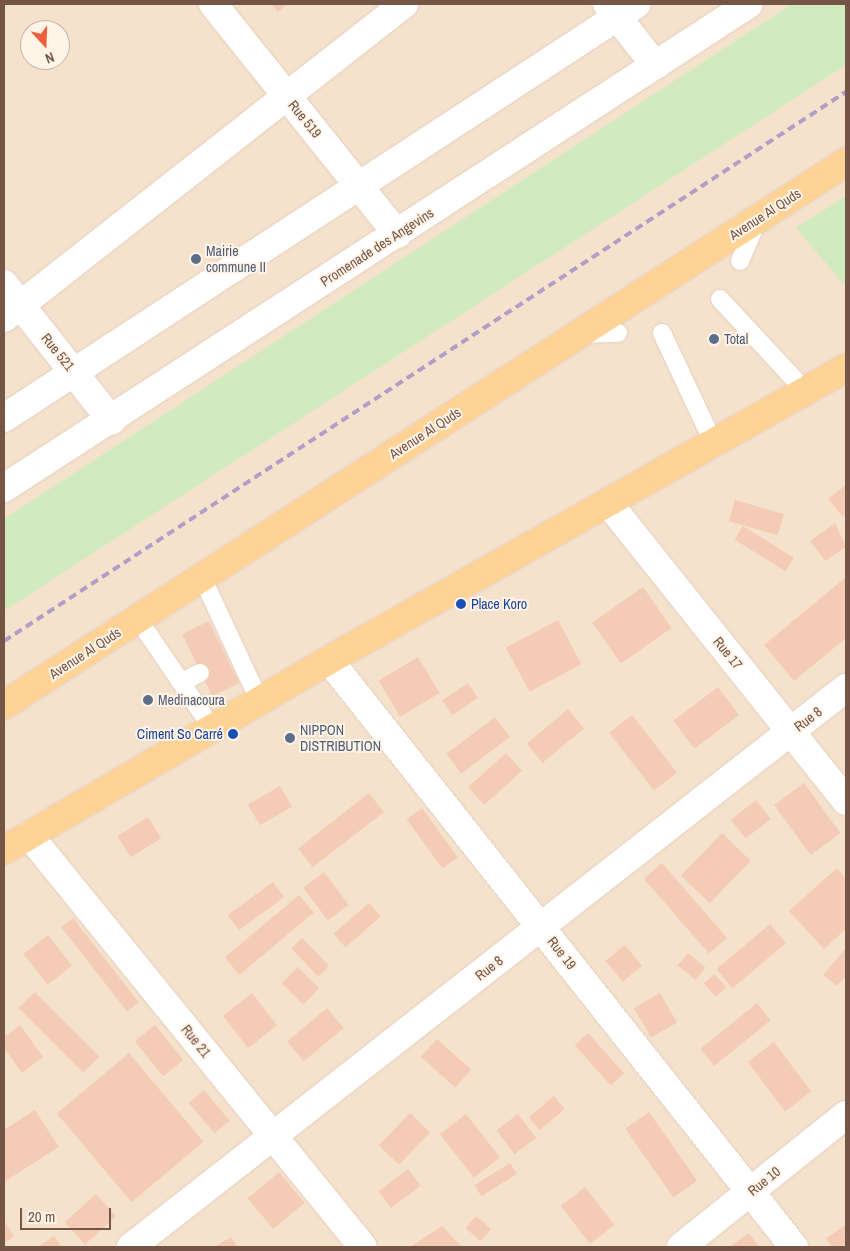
<!DOCTYPE html>
<html>
<head>
<meta charset="utf-8">
<style>
	body { margin:0 }
	#map { position:relative; width:850px; height:1251px; overflow:hidden; background:#fdf1df; font-family:"Archivo Narrow",sans-serif }
	div>[style] { position:absolute }
	.residential>* { inset:0; background:#f5e2cd }
	.green>* { inset:0; background:#d2ebbe }
	.building>* { inset:0; background:#f4ccb6; transform-origin:0 0 }
	.roads { filter:drop-shadow(0 0 1px #e4cebe) drop-shadow(0 0 1px #e4cebe) }
	.lane>* { height:18px; margin:-9px; padding:0 9px; transform-origin:9px; border-radius:9px; background:#fff }
	.street>* { height:28px; margin:-14px; padding:0 14px; transform-origin:14px; border-radius:14px; background:#fff }
	.secondary>* { height:28px; margin:-14px; padding:0 14px; transform-origin:14px; border-radius:14px; background:#fff }
	.primary>* { height:28px; margin:-14px; padding:0 14px; transform-origin:14px; border-radius:14px; background:#ffd395 }
	.rail>* { height:4px; margin-top:-2px; transform-origin:0; background:repeating-linear-gradient(90deg,#b29ec6 0 8px,transparent 0 13px) }
	.dots>* { width:14px; height:14px; translate:-50% -50%; box-sizing:border-box; border:2px solid #fff4e7; border-radius:50% }
	span { translate:-50% -50%; white-space:nowrap; text-align:center; line-height:1.15; -webkit-text-stroke:4px #fff4e7; paint-order:stroke }
	.street-label { font-size:14px; color:#755546 }
	.service-label { font-size:14px; color:#4e5e75 }
	.left { translate:0 -50%; text-align:left }
	.transit-label { font-size:14px; color:#164399 }
	.right { translate:-100% -50%; text-align:right }
	.frame { position:absolute; inset:0; border:5px solid #755546; pointer-events:none }
	.north { position:absolute; left:20px; top:20px; width:50px; height:50px; box-sizing:border-box; background:#fff4e7; border:1px solid #c8b4a7; border-radius:50%; rotate:160deg; font-size:14px; font-weight:700; line-height:20px; text-align:center; color:#755546 }
	.north::after { content:''; display:block; margin:auto; width:18px; height:22px; background:#ee5e3d; clip-path:polygon(50% 0,100% 100%,50% 72%,0 100%) }
	.scale { position:absolute; left:20px; top:1208px; width:91px; height:22px; box-sizing:border-box; border:2px solid #755546; border-top:0; padding-left:6px; font-size:15px; line-height:18px; white-space:nowrap; color:#755546; -webkit-text-stroke:4px #fff4e7; paint-order:stroke }
</style>
</head>
<body>
<div id="map">
	<div class="residential">
		<i style="clip-path:polygon(evenodd,4px 4px,846px 4px,846px 1247px,4px 1247px,4px 4px,30px 30px,60px 30px,60px 60px,30px 60px,30px 30px)"></i>
	</div>
	<div class="green">
		<i style="clip-path:polygon(792px 4px,846px 4px,846px 65px,4px 611px,4px 519px)"></i>
		<i style="clip-path:polygon(846px 196px,846px 287px,796px 228px)"></i>
	</div>
	<div class="building">
		<i style="clip-path:polygon(271px 4px,287px 4px,278px 12px)"></i>
		<i style="clip-path:polygon(846px 485px,846px 514px,843px 517px,828px 499px)"></i>
		<i style="left:735px;top:500px;width:51px;height:22px;rotate:16deg"></i>
		<i style="clip-path:polygon(835px 523px,846px 547px,825px 561px,810px 541px)"></i>
		<i style="left:743px;top:526px;width:60px;height:16px;rotate:32deg"></i>
		<i style="clip-path:polygon(846px 577px,846px 638px,794px 681px,764px 645px)"></i>
		<i style="left:643px;top:587px;width:50px;height:62px;rotate:55deg"></i>
		<i style="left:558px;top:620px;width:50px;height:59px;rotate:62deg"></i>
		<i style="left:209px;top:621px;width:69px;height:30px;rotate:64deg"></i>
		<i style="left:418px;top:657px;width:42px;height:46px;rotate:59deg"></i>
		<i style="left:468px;top:683px;width:18px;height:31px;rotate:56deg"></i>
		<i style="left:718px;top:687px;width:35px;height:56px;rotate:53deg"></i>
		<i style="left:568px;top:709px;width:25px;height:54px;rotate:50deg"></i>
		<i style="left:632px;top:715px;width:73px;height:29px;rotate:52deg"></i>
		<i style="left:495px;top:717px;width:25px;height:61px;rotate:53deg"></i>
		<i style="left:506px;top:753px;width:24px;height:51px;rotate:48deg"></i>
		<i style="left:804px;top:783px;width:62px;height:37px;rotate:54deg"></i>
		<i style="left:280px;top:786px;width:24px;height:37px;rotate:60deg"></i>
		<i style="left:369px;top:793px;width:24px;height:90px;rotate:52deg"></i>
		<i style="left:756px;top:800px;width:24px;height:32px;rotate:52deg"></i>
		<i style="left:422px;top:808px;width:61px;height:19px;rotate:54deg"></i>
		<i style="left:148px;top:817px;width:25px;height:36px;rotate:58deg"></i>
		<i style="left:722px;top:833px;width:40px;height:59px;rotate:44deg"></i>
		<i style="left:662px;top:863px;width:99px;height:24px;rotate:49deg"></i>
		<i style="clip-path:polygon(837px 868px,846px 879px,846px 929px,824px 949px,789px 911px)"></i>
		<i style="left:324px;top:872px;width:41px;height:26px;rotate:53deg"></i>
		<i style="left:273px;top:882px;width:19px;height:56px;rotate:54deg"></i>
		<i style="left:299px;top:895px;width:23px;height:97px;rotate:50deg"></i>
		<i style="left:369px;top:903px;width:18px;height:47px;rotate:49deg"></i>
		<i style="left:73px;top:918px;width:107px;height:15px;rotate:52deg"></i>
		<i style="left:770px;top:924px;width:25px;height:70px;rotate:50deg"></i>
		<i style="left:48px;top:935px;width:39px;height:31px;rotate:52deg"></i>
		<i style="left:302px;top:938px;width:39px;height:15px;rotate:46deg"></i>
		<i style="left:625px;top:945px;width:27px;height:25px;rotate:51deg"></i>
		<i style="clip-path:polygon(846px 948px,846px 976px,837px 986px,823px 975px)"></i>
		<i style="left:688px;top:953px;width:23px;height:16px;rotate:40deg"></i>
		<i style="left:298px;top:967px;width:30px;height:23px;rotate:45deg"></i>
		<i style="left:714px;top:974px;width:18px;height:14px;rotate:47deg"></i>
		<i style="left:35px;top:992px;width:91px;height:23px;rotate:45deg"></i>
		<i style="left:252px;top:993px;width:41px;height:37px;rotate:52deg"></i>
		<i style="left:660px;top:993px;width:34px;height:30px;rotate:60deg"></i>
		<i style="left:757px;top:1003px;width:22px;height:73px;rotate:51deg"></i>
		<i style="left:327px;top:1008px;width:26px;height:52px;rotate:50deg"></i>
		<i style="clip-path:polygon(20px 1025px,43px 1057px,22px 1073px,4px 1048px,4px 1037px)"></i>
		<i style="left:155px;top:1025px;width:45px;height:26px;rotate:51deg"></i>
		<i style="left:588px;top:1033px;width:54px;height:18px;rotate:48deg"></i>
		<i style="left:437px;top:1039px;width:46px;height:24px;rotate:42deg"></i>
		<i style="left:774px;top:1042px;width:62px;height:33px;rotate:53deg"></i>
		<i style="left:129px;top:1053px;width:116px;height:94px;rotate:50deg"></i>
		<i style="left:204px;top:1090px;width:40px;height:20px;rotate:50deg"></i>
		<i style="left:554px;top:1096px;width:17px;height:33px;rotate:50deg"></i>
		<i style="clip-path:polygon(35px 1110px,59px 1147px,4px 1182px,4px 1130px)"></i>
		<i style="left:649px;top:1112px;width:84px;height:29px;rotate:55deg"></i>
		<i style="left:410px;top:1113px;width:28px;height:45px;rotate:44deg"></i>
		<i style="left:466px;top:1114px;width:55px;height:33px;rotate:52deg"></i>
		<i style="left:518px;top:1114px;width:30px;height:27px;rotate:53deg"></i>
		<i style="left:510px;top:1163px;width:13px;height:42px;rotate:58deg"></i>
		<i style="left:408px;top:1169px;width:21px;height:37px;rotate:53deg"></i>
		<i style="left:279px;top:1172px;width:40px;height:41px;rotate:50deg"></i>
		<i style="left:585px;top:1187px;width:48px;height:31px;rotate:52deg"></i>
		<i style="left:96px;top:1194px;width:30px;height:42px;rotate:48deg"></i>
		<i style="left:476px;top:1216px;width:20px;height:16px;rotate:41deg"></i>
		<i style="clip-path:polygon(4px 1221px,14px 1236px,4px 1244px)"></i>
		<i style="clip-path:polygon(846px 1225px,846px 1245px,832px 1247px,826px 1238px)"></i>
		<i style="clip-path:polygon(442px 1226px,462px 1247px,410px 1247px)"></i>
		<i style="clip-path:polygon(749px 1233px,759px 1247px,729px 1247px)"></i>
		<i style="clip-path:polygon(54px 1236px,62px 1247px,38px 1247px)"></i>
		<i style="clip-path:polygon(231px 1237px,238px 1247px,214px 1247px)"></i>
	</div>
	<div class="roads">
		<div class="lane">
			<i style="left:740px;top:261px;width:46px;rotate:-66.8deg"></i>
			<i style="left:720px;top:299px;width:127px;rotate:47.2deg"></i>
			<i style="left:662px;top:333px;width:123px;rotate:64.9deg"></i>
			<i style="left:583px;top:334px;width:35px;rotate:-2deg"></i>
			<i style="left:202px;top:577px;width:136px;rotate:65.1deg"></i>
			<i style="left:138px;top:619px;width:132px;rotate:55.8deg"></i>
			<i style="left:182px;top:682px;width:20px;rotate:-27deg"></i>
		</div>
		<div class="street">
			<i style="left:213px;top:4px;width:295px;rotate:51.3deg"></i>
			<i style="left:607px;top:4px;width:78px;rotate:51.8deg"></i>
			<i style="left:4px;top:284px;width:174px;rotate:51.8deg"></i>
			<i style="left:4px;top:318px;width:509px;rotate:-38.13deg"></i>
			<i style="left:609px;top:504px;width:380px;rotate:51.4deg"></i>
			<i style="left:329px;top:660px;width:749px;rotate:51.62deg"></i>
			<i style="left:29px;top:835px;width:530px;rotate:50.97deg"></i>
			<i style="left:131px;top:1247px;width:908px;rotate:-38.02deg"></i>
			<i style="left:681px;top:1247px;width:211px;rotate:-38.7deg"></i>
		</div>
		<div class="secondary">
			<i style="left:4px;top:418px;width:756px;rotate:-33.19deg"></i>
			<i style="left:4px;top:488px;width:888px;rotate:-33.01deg"></i>
		</div>
		<div class="primary">
			<i style="left:4px;top:705px;width:1002px;rotate:-32.82deg"></i>
			<i style="left:4px;top:850px;width:376px;rotate:-30.3deg"></i>
			<i style="left:329px;top:660px;width:594px;rotate:-29.46deg"></i>
		</div>
	</div>
	<div class="rail">
		<i style="left:4px;top:641px;width:1005px;rotate:-33.11deg"></i>
	</div>
	<div class="dots">
		<i style="left:196px;top:259px;background:#5c6f8a"></i>
		<i style="left:714px;top:339px;background:#5c6f8a"></i>
		<i style="left:461px;top:604px;background:#1a4fb4"></i>
		<i style="left:148px;top:700px;background:#5c6f8a"></i>
		<i style="left:233px;top:734px;background:#1a4fb4"></i>
		<i style="left:290px;top:738px;background:#5c6f8a"></i>
	</div>
	<div class="street-label">
		<span style="left:305px;top:119px;rotate:51deg">Rue 519</span>
		<span style="left:765px;top:214px;rotate:-33deg">Avenue Al Quds</span>
		<span style="left:377px;top:247px;rotate:-33deg">Promenade des Angevins</span>
		<span style="left:58px;top:352px;rotate:51deg">Rue 521</span>
		<span style="left:425px;top:433px;rotate:-33deg">Avenue Al Quds</span>
		<span style="left:85px;top:653px;rotate:-33deg">Avenue Al Quds</span>
		<span style="left:728px;top:653px;rotate:51deg">Rue 17</span>
		<span style="left:808px;top:719px;rotate:-38deg">Rue 8</span>
		<span style="left:562px;top:953px;rotate:52deg">Rue 19</span>
		<span style="left:489px;top:968px;rotate:-38deg">Rue 8</span>
		<span style="left:196px;top:1041px;rotate:51deg">Rue 21</span>
		<span style="left:764px;top:1181px;rotate:-39deg">Rue 10</span>
	</div>
	<div class="service-label">
		<span class="left" style="left:206px;top:259px">Mairie<br>commune II</span>
		<span class="left" style="left:724px;top:339px">Total</span>
		<span class="left" style="left:158px;top:700px">Medinacoura</span>
		<span class="left" style="left:300px;top:738px">NIPPON<br>DISTRIBUTION</span>
	</div>
	<div class="transit-label">
		<span class="left" style="left:471px;top:604px">Place Koro</span>
		<span class="right" style="left:223px;top:734px">Ciment So Carré</span>
	</div>
	<div class="frame"></div>
	<div class="north">N</div>
	<div class="scale">20 m</div>
</div>
</body>
</html>
